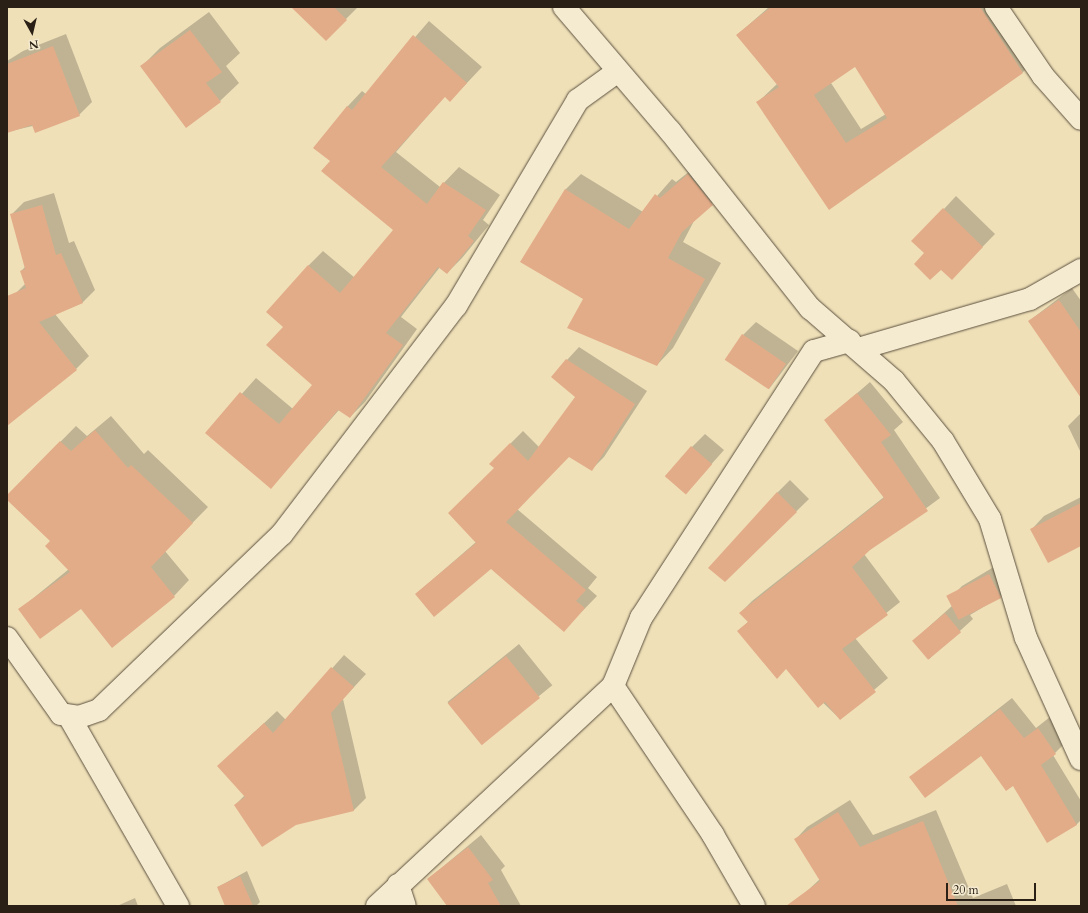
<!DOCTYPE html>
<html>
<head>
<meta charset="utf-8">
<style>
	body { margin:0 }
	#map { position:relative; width:1088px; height:913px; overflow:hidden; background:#efe0b8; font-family:Cardo,serif }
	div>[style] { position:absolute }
	.shadow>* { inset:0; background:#0003; transform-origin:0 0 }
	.building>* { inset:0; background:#e3ac89; transform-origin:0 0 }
	.roads { filter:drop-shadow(0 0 1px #5b503e) drop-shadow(0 0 1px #5b503e) }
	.street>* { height:22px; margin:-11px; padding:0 11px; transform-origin:11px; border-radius:11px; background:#f5ebd1 }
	span { translate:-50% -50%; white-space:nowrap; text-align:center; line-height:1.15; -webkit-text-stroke:3px #f5ebd1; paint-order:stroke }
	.frame { position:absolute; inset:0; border:8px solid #2a2015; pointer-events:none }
	.north { position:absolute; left:12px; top:12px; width:40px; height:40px; -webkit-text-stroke:3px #f5ebd1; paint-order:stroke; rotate:172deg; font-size:11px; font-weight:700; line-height:16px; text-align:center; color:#2a2015 }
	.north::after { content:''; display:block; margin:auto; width:14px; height:18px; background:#2a2015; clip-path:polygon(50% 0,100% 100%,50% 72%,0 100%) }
	.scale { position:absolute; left:946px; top:883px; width:90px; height:18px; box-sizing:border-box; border:2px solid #2a2015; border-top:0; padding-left:5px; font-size:12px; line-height:14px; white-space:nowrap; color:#2a2015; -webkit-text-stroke:3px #f5ebd1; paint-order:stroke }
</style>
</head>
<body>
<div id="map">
	<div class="shadow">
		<i style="clip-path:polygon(292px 7px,358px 7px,326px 39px)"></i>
		<i style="clip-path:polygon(evenodd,769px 7px,1004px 7px,1037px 58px,1022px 73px,830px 208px,758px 102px,777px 84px,737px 35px,769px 7px,856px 65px,886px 114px,861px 129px,831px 83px,856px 65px)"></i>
		<i style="clip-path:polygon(209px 12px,240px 53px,226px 66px,239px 83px,220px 101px,141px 67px,160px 48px)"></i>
		<i style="clip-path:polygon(429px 21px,482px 67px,450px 101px,445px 96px,396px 152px,440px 187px,459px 167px,500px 195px,483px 220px,489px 225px,462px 258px,447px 273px,440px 267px,401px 317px,417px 329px,365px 402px,350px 417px,339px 410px,271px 487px,207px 433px,256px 378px,293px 409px,314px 385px,284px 326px,308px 266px,323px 251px,355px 278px,394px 230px,331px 161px,347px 107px,362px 91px,366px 94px)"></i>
		<i style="clip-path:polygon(66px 34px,92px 102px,79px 115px,7px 132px,7px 61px,23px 51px)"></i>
		<i style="clip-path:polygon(705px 159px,728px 188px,695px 219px,683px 242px,721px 263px,673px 348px,657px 365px,584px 299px,565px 190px,581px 174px,643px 212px,672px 179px,676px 182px)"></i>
		<i style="clip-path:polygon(54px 193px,69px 243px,74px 241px,95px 290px,82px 303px,55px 314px,89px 356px,76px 369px,7px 411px,7px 326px,16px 293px,26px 283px,21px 271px,26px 266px,11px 215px,24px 202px)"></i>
		<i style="clip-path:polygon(956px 196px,995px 234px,965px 265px,941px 268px,926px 253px,944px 209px)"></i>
		<i style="clip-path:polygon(1072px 288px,1081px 301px,1081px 396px,1029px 321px)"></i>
		<i style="clip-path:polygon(756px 322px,798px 351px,769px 389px,743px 335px)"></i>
		<i style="clip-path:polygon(579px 347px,647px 391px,604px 457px,591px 470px,569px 456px,517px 509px,597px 577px,588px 588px,597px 596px,564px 630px,491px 568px,416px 594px,476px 542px,495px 468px,490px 464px,523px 431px,540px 448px,577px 397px,567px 360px)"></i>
		<i style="clip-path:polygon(870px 382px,903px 422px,894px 430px,940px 498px,864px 554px,900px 602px,855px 638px,888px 678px,840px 719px,787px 668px,738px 631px,749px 621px,740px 613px,752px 601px,884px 497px,826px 420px)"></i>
		<i style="clip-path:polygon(1081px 413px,1081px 453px,1068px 426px)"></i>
		<i style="clip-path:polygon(111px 416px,144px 454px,148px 450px,208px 507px,165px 551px,189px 580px,174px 596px,81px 608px,20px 609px,69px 569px,51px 541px,7px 496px,76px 426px,87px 436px)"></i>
		<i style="clip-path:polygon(705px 434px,724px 450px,686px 493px,692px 447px)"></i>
		<i style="clip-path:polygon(790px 480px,809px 499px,725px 581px,777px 493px)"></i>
		<i style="clip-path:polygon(1081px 497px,1081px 545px,1032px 529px,1044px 516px)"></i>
		<i style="clip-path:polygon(1002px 562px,1013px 584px,1000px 597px,970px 615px,973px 619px,929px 659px,913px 641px,953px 605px,949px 599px,962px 586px)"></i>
		<i style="left:519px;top:644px;width:53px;height:92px;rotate:51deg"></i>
		<i style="clip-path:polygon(344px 655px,366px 674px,343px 699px,366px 798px,353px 811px,235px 805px,245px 795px,218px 766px,277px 711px,286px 720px)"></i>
		<i style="clip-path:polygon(1012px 698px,1036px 728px,1050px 717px,1067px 741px,1053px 755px,1081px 801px,1081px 820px,1076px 825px,1014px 784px,981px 754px,911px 777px)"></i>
		<i style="clip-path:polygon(850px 800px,873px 835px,936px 810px,973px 898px,1007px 884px,1016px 906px,814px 906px,805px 893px,820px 879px,795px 840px,807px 827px)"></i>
		<i style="clip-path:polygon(481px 835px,505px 866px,501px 870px,521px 906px,449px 906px,428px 879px)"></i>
		<i style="clip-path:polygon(247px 871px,260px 902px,256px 906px,226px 906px,218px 887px)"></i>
		<i style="clip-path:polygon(135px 898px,138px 906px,117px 906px)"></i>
	</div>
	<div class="building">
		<i style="clip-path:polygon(291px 7px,334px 7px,347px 20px,326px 41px)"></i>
		<i style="clip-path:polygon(evenodd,771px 7px,980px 7px,1023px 73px,829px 210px,756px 102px,779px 87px,736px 35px,771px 7px,855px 67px,887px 118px,846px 143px,814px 95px,855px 67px)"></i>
		<i style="clip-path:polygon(190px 30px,222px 72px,206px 83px,221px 102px,186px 128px,140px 66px)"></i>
		<i style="clip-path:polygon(413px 35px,467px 83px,450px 102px,445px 97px,381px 167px,427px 204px,443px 182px,486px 210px,468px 236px,474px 241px,447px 274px,438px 267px,386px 333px,403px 345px,350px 418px,338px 410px,271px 489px,205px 433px,240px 392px,279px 424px,312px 385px,266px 345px,283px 327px,266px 312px,308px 265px,340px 293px,393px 230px,321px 171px,330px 161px,313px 148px,347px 106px,352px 110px)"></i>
		<i style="clip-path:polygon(53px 46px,80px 116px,35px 133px,32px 125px,7px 133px,7px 64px)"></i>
		<i style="clip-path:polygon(688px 174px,713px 205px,682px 232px,668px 258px,705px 279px,657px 366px,567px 328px,583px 299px,520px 262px,565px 189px,629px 229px,655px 194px,660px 198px)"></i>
		<i style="clip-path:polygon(42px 205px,56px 255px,61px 253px,83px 303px,39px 322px,77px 370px,7px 426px,7px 296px,26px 288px,20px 271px,25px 269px,10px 214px)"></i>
		<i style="clip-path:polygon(943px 208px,983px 247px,952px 280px,941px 270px,930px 280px,914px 264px,924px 253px,911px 241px)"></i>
		<i style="clip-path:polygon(1059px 300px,1081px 332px,1081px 398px,1028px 321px)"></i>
		<i style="left:742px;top:334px;width:53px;height:31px;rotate:34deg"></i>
		<i style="clip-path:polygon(566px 359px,635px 404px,592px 471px,569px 457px,506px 522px,586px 590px,576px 601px,585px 608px,564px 632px,491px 569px,434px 617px,415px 594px,476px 543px,448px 513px,494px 468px,489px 464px,510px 443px,528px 461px,575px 397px,551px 377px)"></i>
		<i style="clip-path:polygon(857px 393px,891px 435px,881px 442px,928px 511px,870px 550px,852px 567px,888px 615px,842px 649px,876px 692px,840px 720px,825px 702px,818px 708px,786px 669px,777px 679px,737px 631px,748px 622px,739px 613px,884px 498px,824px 420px)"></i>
		<i style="clip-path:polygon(95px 430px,128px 468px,131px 465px,193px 523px,151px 567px,175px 597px,112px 648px,81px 609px,40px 639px,18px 609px,70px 572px,45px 546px,50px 541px,7px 500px,7px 495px,60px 441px,71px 451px)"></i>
		<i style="left:691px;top:446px;width:28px;height:40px;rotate:41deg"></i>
		<i style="clip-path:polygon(777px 492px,797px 512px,725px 582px,708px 568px)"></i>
		<i style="clip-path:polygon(1081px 503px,1081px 546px,1048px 563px,1030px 529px)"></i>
		<i style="left:989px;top:574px;width:27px;height:48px;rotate:63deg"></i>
		<i style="left:945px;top:613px;width:25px;height:43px;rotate:50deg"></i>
		<i style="left:506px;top:656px;width:54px;height:75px;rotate:51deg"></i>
		<i style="clip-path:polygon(331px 667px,354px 687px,331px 713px,354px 811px,296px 825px,262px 847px,234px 805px,245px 797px,217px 766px,264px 723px,273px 733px)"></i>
		<i style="clip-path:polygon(1000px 709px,1024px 738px,1038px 728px,1056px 754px,1041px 765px,1077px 825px,1047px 843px,1013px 786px,1006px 791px,981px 756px,925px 798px,909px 777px)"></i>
		<i style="clip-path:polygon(838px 812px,860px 847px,923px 821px,958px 906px,786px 906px,820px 881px,794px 839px)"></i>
		<i style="clip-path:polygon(468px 847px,493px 880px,488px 883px,501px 906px,447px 906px,427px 879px)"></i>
		<i style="clip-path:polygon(240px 876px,253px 906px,225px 906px,217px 887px)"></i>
	</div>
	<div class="roads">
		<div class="street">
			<i style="left:564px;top:7px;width:163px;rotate:49.5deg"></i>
			<i style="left:670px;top:131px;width:226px;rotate:51.7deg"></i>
			<i style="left:810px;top:308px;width:111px;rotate:41deg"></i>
			<i style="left:894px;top:381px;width:77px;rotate:50.8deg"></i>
			<i style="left:943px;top:441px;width:91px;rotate:58.9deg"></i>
			<i style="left:990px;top:519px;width:124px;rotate:73.2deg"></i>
			<i style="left:1026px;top:638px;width:133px;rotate:65.6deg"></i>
			<i style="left:996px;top:7px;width:83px;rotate:55.7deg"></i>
			<i style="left:1043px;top:76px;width:57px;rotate:48.5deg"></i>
			<i style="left:858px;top:349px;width:179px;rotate:-16.2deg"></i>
			<i style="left:1030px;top:299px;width:59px;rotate:-29.6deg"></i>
			<i style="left:7px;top:638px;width:93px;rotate:54.6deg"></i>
			<i style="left:61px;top:714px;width:18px;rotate:9deg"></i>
			<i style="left:79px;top:717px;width:21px;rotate:-19deg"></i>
			<i style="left:99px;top:710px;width:254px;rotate:-43.9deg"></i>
			<i style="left:282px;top:534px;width:287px;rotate:-52.7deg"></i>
			<i style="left:456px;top:306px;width:239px;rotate:-59.4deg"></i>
			<i style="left:578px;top:100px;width:49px;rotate:-35.9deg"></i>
			<i style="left:613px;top:686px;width:179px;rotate:56.1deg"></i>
			<i style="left:713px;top:835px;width:82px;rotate:60deg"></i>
			<i style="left:70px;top:718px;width:217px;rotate:60.1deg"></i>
			<i style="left:398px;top:885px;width:22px;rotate:72deg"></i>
			<i style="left:377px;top:906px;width:323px;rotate:-43deg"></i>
			<i style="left:613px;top:686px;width:74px;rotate:-67.6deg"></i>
			<i style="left:641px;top:618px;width:318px;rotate:-57.1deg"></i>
			<i style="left:814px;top:351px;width:37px;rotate:-16deg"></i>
		</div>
	</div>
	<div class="frame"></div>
	<div class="north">N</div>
	<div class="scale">20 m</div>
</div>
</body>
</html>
